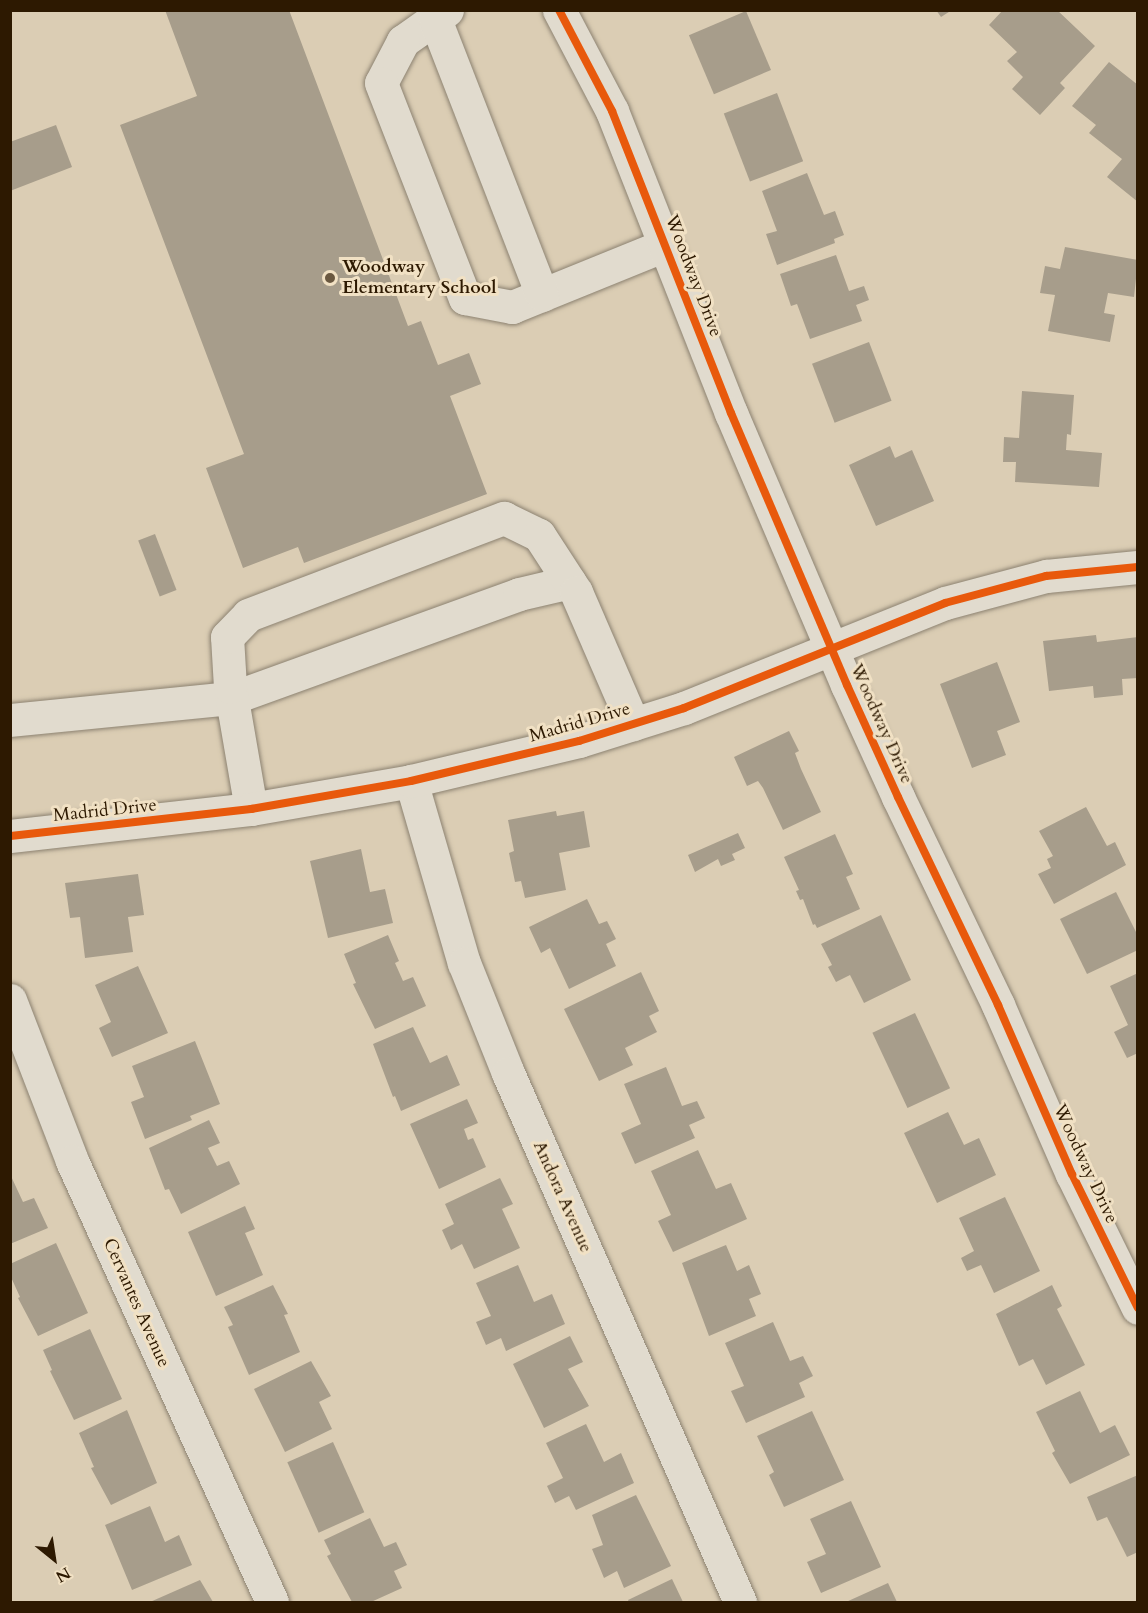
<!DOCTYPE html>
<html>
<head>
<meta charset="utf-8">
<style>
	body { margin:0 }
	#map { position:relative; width:1148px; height:1613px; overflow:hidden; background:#dbcdb4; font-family:Cardo,serif }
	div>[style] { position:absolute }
	.building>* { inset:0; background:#a79d8b; transform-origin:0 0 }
	.roads { filter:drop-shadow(0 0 2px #8c8271) drop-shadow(0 0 2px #8c8271) }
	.minor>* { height:33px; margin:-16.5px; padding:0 16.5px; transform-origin:16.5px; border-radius:16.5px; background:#e1dbce }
	.cycleway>* { height:8px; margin:-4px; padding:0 4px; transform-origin:4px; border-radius:4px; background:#e8590c }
	.dots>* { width:16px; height:16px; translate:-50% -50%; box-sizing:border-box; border:3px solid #f1e1c4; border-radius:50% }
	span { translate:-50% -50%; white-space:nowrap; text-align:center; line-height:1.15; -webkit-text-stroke:6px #f1e1c4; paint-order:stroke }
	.poi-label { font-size:18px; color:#2d1901; font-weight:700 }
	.left { translate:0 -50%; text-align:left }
	.street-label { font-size:18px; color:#2d1901 }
	.frame { position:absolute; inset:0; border:12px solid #2d1901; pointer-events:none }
	.north { position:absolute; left:24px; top:1529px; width:60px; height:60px; -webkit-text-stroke:4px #f1e1c4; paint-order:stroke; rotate:150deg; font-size:16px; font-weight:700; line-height:24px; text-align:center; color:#2d1901 }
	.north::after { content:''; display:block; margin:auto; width:21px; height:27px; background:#2d1901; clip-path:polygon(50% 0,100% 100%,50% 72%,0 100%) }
</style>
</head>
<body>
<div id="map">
	<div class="building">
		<i style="clip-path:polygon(165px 10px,289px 10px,408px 326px,421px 321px,438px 365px,469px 353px,481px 384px,450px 396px,487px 494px,304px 563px,298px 547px,243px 568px,206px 468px,244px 454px,120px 125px,197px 96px)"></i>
		<i style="clip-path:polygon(936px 10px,952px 10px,941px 17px)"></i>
		<i style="clip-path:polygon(1003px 10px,1057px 10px,1095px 46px,1060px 83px,1065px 88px,1040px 115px,1012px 89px,1023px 77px,1007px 61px,1017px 52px,989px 25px)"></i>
		<i style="left:746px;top:11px;width:64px;height:62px;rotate:67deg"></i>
		<i style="clip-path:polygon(1109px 62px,1138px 85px,1138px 202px,1107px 177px,1122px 159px,1089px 133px,1096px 125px,1072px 106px)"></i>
		<i style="left:777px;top:93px;width:73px;height:57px;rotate:69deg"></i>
		<i style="clip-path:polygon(56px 125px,72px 167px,10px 191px,10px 142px)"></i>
		<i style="clip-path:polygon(807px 173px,824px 215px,835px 211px,844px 235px,834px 239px,835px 243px,777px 265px,766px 234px,777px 231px,762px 191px)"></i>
		<i style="clip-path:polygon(1065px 247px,1138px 260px,1134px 297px,1108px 293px,1104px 313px,1115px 315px,1110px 342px,1048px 331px,1055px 295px,1040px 293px,1045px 266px,1060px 269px)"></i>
		<i style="clip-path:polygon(836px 255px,849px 291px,864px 286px,869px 300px,856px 305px,862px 321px,810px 339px,797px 304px,791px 306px,780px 274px)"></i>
		<i style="left:869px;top:342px;width:63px;height:61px;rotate:69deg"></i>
		<i style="clip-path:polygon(1022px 391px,1074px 395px,1071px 435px,1067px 434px,1066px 450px,1102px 453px,1099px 487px,1015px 482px,1016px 462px,1003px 462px,1004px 437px,1019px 438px)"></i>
		<i style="clip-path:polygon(890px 446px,895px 458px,912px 450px,934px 501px,876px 526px,849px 465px)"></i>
		<i style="left:155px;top:534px;width:60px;height:18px;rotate:69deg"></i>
		<i style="clip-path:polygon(1096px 635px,1097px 642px,1138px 637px,1138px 678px,1122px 679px,1123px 695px,1094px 698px,1093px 686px,1049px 691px,1043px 641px)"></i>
		<i style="clip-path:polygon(997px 662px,1020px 722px,997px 731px,1006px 755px,972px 768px,940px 684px)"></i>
		<i style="clip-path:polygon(789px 731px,799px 751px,795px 753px,801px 769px,821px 812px,783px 830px,763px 788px,758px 781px,747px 786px,734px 757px)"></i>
		<i style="clip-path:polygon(1086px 807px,1107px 846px,1115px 842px,1126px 865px,1054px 904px,1038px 874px,1051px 868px,1047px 859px,1053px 856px,1039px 831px)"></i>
		<i style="clip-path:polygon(556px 811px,557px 816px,584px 811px,590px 847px,559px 853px,566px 890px,525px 898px,521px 881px,515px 882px,509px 853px,514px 851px,508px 820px)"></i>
		<i style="clip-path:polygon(738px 833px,745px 848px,732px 854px,735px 860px,721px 866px,718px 859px,695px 872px,688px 855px)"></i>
		<i style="clip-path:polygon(835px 834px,853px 874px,846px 877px,860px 909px,817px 928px,815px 924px,813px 925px,803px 899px,800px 900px,796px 891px,799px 890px,784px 857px)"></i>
		<i style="clip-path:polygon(361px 849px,370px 892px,385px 889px,393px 923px,328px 938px,310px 861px)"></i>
		<i style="clip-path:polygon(138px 874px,144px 915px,128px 917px,133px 952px,85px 958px,80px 917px,70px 918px,65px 883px)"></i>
		<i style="clip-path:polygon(1116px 892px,1138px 936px,1138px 950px,1087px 974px,1060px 919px)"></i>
		<i style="clip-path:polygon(587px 899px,599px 924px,607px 921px,616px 939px,606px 944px,616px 966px,569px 989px,550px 948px,541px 953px,529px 927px)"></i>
		<i style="clip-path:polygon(881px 915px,911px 980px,864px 1003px,850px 975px,836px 982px,828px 967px,832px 965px,821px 944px)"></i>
		<i style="clip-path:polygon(388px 935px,399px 961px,395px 963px,403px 981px,413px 977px,426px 1006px,375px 1029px,353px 984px,356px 983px,344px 954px)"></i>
		<i style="clip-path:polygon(138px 966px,168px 1033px,112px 1057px,99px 1028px,111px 1022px,95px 985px)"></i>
		<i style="clip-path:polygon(641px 972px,659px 1011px,649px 1016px,657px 1032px,625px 1048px,633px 1065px,599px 1081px,564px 1009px)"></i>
		<i style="clip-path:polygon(1138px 973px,1138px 1053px,1127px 1058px,1114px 1032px,1128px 1025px,1110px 986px)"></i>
		<i style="left:915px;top:1013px;width:83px;height:47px;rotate:65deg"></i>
		<i style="clip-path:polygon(413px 1027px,430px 1063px,447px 1055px,460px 1085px,401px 1111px,395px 1096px,393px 1097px,373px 1044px)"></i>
		<i style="clip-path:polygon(195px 1041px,220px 1104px,190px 1116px,192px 1120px,145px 1139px,131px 1102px,144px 1097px,132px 1066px)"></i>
		<i style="clip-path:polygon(666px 1067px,682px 1106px,697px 1101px,705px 1118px,689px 1125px,695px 1138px,635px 1164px,621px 1133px,641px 1124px,624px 1084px)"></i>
		<i style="clip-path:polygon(467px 1099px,478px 1123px,464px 1129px,468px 1140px,473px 1138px,486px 1167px,439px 1189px,410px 1124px)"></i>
		<i style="clip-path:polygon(948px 1112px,964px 1145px,979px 1138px,996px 1175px,937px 1203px,904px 1133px)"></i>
		<i style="clip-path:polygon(209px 1120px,220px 1143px,208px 1148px,217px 1166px,229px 1161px,240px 1184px,181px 1214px,169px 1189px,165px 1190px,149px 1148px)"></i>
		<i style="clip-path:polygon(698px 1150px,716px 1189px,731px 1183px,747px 1219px,673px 1252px,658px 1221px,671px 1215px,651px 1171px)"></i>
		<i style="clip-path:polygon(10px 1174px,23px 1202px,34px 1198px,48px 1228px,10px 1244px)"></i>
		<i style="clip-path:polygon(500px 1178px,513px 1204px,502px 1209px,520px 1248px,474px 1269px,462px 1244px,451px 1250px,442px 1230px,454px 1224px,445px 1204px)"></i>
		<i style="clip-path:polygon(1005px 1197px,1040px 1271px,994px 1293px,981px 1265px,967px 1271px,961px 1258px,974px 1251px,959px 1218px)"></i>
		<i style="clip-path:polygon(245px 1206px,255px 1229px,245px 1233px,263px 1275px,216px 1296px,188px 1232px)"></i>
		<i style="clip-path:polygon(56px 1243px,88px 1313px,38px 1336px,18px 1298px,20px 1297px,10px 1275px,10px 1264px)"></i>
		<i style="clip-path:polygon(726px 1245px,737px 1271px,749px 1265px,761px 1294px,749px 1299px,756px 1316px,709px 1336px,682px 1263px)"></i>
		<i style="clip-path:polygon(518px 1265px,534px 1302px,552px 1294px,565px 1324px,506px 1351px,501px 1338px,486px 1345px,476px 1322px,491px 1316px,476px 1283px)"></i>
		<i style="clip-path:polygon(273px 1285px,288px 1314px,284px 1315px,300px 1352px,249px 1375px,228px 1327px,233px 1325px,224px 1307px)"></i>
		<i style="clip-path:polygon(1052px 1285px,1062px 1306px,1057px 1309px,1085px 1365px,1046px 1385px,1033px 1359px,1019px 1366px,996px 1314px)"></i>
		<i style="clip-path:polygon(773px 1322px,790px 1361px,803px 1356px,813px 1376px,799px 1383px,805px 1397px,746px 1423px,731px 1391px,744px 1386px,725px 1343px)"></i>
		<i style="clip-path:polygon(90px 1329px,122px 1399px,74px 1420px,50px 1371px,52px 1370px,43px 1350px)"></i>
		<i style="clip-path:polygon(570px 1336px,583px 1362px,568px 1369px,589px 1406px,544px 1428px,513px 1364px)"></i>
		<i style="clip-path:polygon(311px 1361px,331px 1396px,319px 1402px,332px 1429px,285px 1452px,254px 1389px)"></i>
		<i style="clip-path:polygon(1080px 1391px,1100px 1433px,1115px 1425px,1130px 1455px,1070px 1484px,1052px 1453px,1055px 1451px,1036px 1412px)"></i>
		<i style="clip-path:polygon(127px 1410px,157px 1483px,111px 1505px,91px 1468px,94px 1467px,79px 1433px)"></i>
		<i style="clip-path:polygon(812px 1411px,844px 1480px,784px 1507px,769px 1475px,774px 1472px,757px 1436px)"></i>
		<i style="clip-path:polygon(586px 1424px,604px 1462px,621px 1453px,634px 1483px,576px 1510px,569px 1496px,555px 1503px,547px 1486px,563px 1478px,546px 1443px)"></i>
		<i style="left:333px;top:1442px;width:77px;height:50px;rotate:66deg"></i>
		<i style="clip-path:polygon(1138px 1475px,1138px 1552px,1127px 1557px,1107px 1517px,1097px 1521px,1087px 1497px)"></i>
		<i style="clip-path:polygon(636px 1495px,671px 1566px,624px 1588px,617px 1571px,604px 1578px,592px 1549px,603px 1545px,592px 1515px)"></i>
		<i style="clip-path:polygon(851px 1501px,881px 1567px,821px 1593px,807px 1562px,826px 1554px,810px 1519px)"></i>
		<i style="clip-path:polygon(150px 1506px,165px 1542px,179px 1535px,192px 1565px,132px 1590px,105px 1525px)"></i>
		<i style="clip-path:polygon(370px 1518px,384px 1547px,396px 1542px,407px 1565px,394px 1571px,402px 1588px,371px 1602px,352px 1602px,327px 1556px,331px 1554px,324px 1540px)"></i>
		<i style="clip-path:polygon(672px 1579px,683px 1602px,629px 1602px,628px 1600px)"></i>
		<i style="clip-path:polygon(200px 1580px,213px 1602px,150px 1602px)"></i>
		<i style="clip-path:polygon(888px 1583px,897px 1602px,846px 1602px)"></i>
	</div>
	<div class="roads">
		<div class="minor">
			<i style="left:447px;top:10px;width:54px;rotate:144.8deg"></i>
			<i style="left:403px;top:41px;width:47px;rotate:117.6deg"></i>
			<i style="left:381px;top:83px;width:231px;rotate:68.7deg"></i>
			<i style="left:465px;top:298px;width:48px;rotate:10.8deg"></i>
			<i style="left:512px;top:307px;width:165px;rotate:-22.1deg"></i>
			<i style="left:559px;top:10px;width:114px;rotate:62.3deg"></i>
			<i style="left:612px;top:111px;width:325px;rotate:68.5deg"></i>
			<i style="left:731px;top:413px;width:296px;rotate:66.9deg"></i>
			<i style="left:847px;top:685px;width:123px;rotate:65.5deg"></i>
			<i style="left:898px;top:797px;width:231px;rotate:64.3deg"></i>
			<i style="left:998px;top:1005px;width:184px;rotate:66.4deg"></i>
			<i style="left:1072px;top:1174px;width:149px;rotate:63.8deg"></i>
			<i style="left:435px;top:19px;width:296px;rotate:68.8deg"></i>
			<i style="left:10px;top:720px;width:223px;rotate:-5.7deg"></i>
			<i style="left:232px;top:698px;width:305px;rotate:-19.9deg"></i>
			<i style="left:519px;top:594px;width:52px;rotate:-13.2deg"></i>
			<i style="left:411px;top:781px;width:190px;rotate:73.8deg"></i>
			<i style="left:464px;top:963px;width:118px;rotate:68.2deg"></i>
			<i style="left:508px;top:1073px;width:578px;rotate:66.32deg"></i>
			<i style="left:251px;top:809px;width:124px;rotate:-99.8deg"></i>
			<i style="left:230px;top:687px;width:50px;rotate:-93.4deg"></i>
			<i style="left:227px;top:637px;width:30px;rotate:-46deg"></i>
			<i style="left:248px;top:615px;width:274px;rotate:-20.8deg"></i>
			<i style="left:504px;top:518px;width:39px;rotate:26deg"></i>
			<i style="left:539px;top:535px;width:68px;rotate:57deg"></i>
			<i style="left:576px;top:592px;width:144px;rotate:66.6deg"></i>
			<i style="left:10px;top:836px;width:243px;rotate:-6.4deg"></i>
			<i style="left:251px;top:809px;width:162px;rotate:-9.9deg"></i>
			<i style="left:411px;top:781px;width:173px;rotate:-13.4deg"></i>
			<i style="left:579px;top:741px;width:110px;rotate:-17.4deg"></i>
			<i style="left:684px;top:708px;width:281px;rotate:-21.9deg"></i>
			<i style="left:945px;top:603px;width:105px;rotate:-15deg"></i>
			<i style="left:1046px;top:576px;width:92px;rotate:-5.6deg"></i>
			<i style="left:10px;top:1000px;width:173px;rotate:68.9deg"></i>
			<i style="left:72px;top:1161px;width:484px;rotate:65.6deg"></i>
		</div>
	</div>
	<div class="cycleway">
		<i style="left:559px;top:10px;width:114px;rotate:62.3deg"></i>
		<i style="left:612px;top:111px;width:325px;rotate:68.5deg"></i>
		<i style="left:731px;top:413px;width:296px;rotate:66.9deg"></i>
		<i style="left:847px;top:685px;width:123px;rotate:65.5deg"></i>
		<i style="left:898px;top:797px;width:231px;rotate:64.3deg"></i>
		<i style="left:998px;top:1005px;width:184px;rotate:66.4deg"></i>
		<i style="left:1072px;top:1174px;width:149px;rotate:63.8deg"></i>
		<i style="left:10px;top:836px;width:243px;rotate:-6.4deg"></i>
		<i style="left:251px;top:809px;width:162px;rotate:-9.9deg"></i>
		<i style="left:411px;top:781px;width:173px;rotate:-13.4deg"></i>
		<i style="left:579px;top:741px;width:110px;rotate:-17.4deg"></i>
		<i style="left:684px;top:708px;width:281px;rotate:-21.9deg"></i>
		<i style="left:945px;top:603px;width:105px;rotate:-15deg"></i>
		<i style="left:1046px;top:576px;width:92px;rotate:-5.6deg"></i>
	</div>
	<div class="dots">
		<i style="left:330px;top:278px;background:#6a5840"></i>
	</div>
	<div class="poi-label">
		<span class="left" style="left:342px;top:278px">Woodway<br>Elementary School</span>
	</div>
	<div class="street-label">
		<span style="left:693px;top:276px;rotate:69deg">Woodway Drive</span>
		<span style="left:580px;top:723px;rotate:-16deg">Madrid Drive</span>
		<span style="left:881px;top:724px;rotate:66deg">Woodway Drive</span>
		<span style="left:105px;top:811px;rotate:-6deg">Madrid Drive</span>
		<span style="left:1085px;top:1164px;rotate:65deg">Woodway Drive</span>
		<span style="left:562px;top:1197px;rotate:66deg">Andora Avenue</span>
		<span style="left:136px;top:1303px;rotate:66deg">Cervantes Avenue</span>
	</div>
	<div class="frame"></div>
	<div class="north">N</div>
</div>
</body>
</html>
